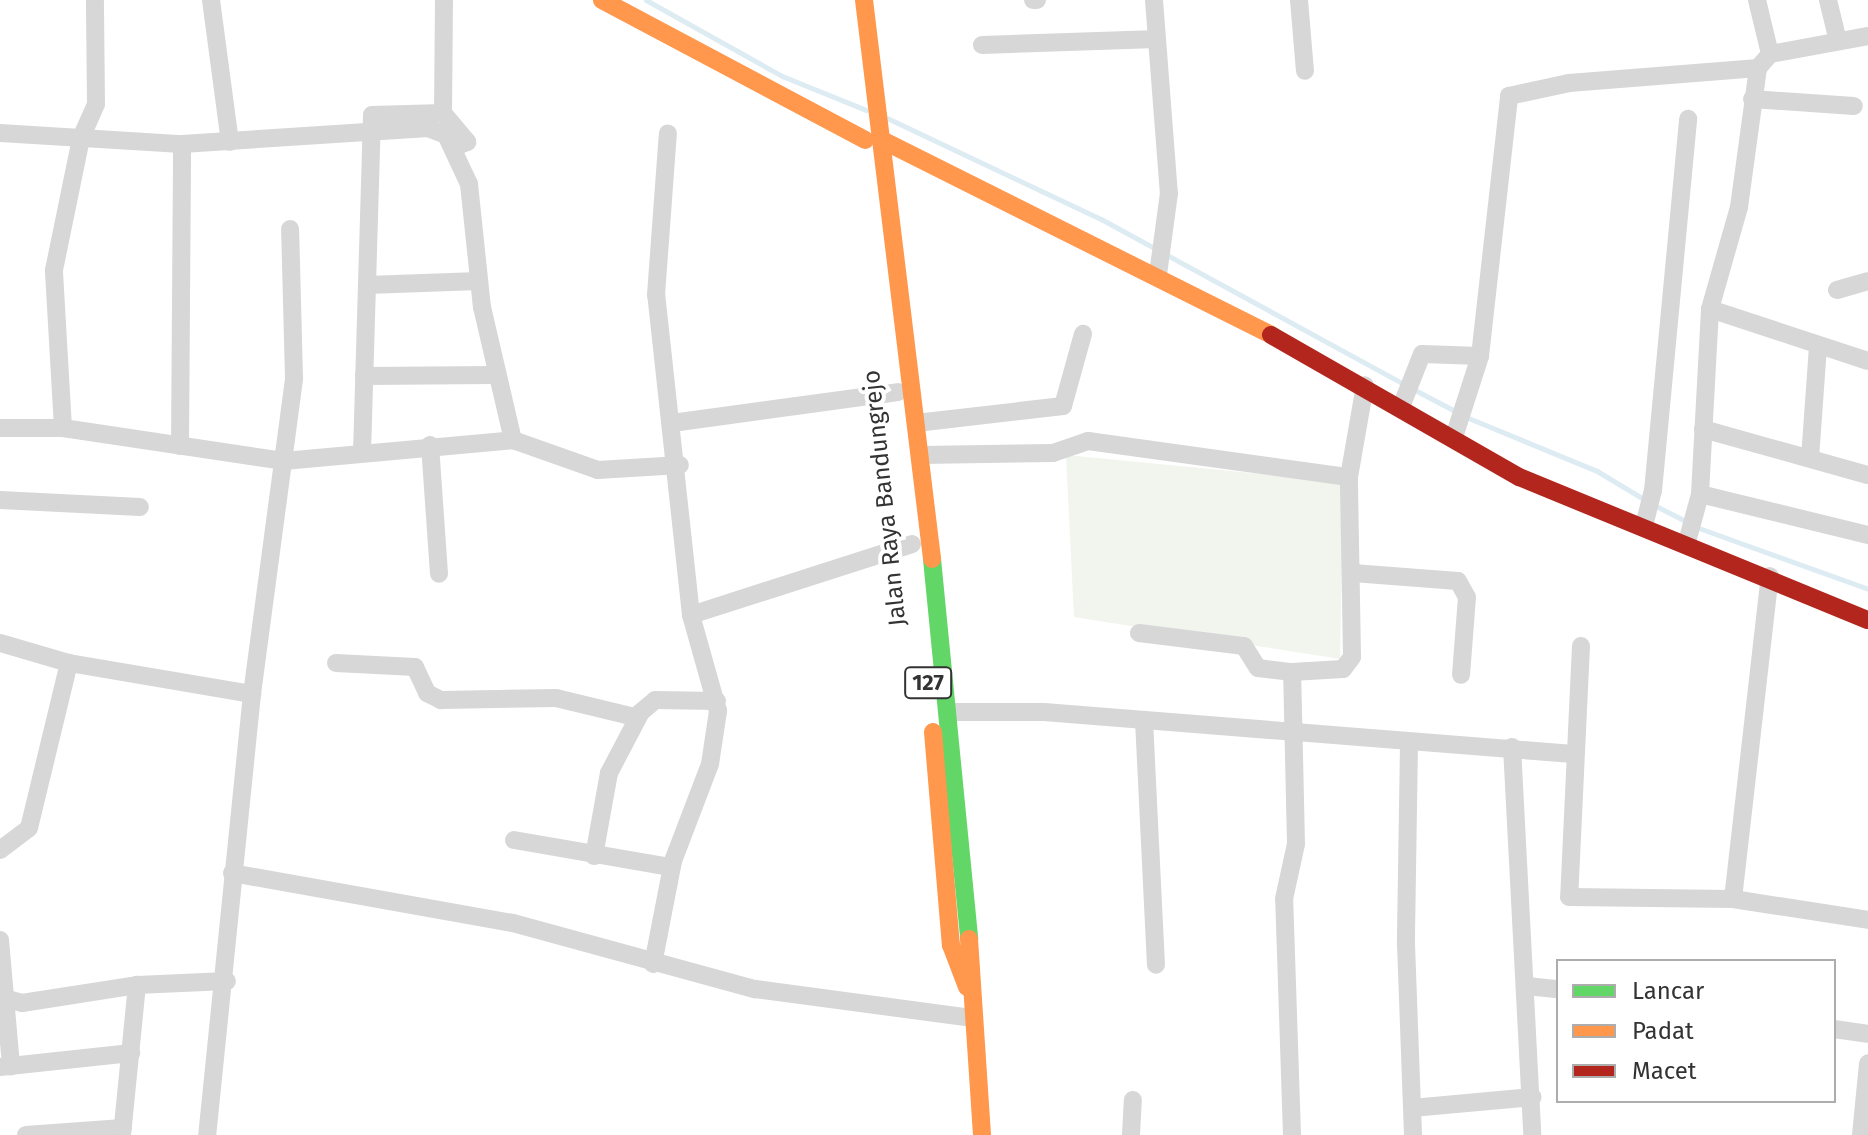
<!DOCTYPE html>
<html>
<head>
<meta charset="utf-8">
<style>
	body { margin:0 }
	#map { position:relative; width:1868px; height:1135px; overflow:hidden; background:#fff; font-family:"Fira Sans",sans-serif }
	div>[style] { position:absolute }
	.green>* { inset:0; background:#f1f5ed }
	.stream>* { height:5px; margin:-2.5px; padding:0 2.5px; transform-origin:2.5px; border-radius:2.5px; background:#ddebf3 }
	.street>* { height:18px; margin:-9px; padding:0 9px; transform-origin:9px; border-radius:9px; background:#d7d7d7 }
	.fast>* { height:18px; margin:-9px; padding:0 9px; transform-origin:9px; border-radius:9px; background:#63d668 }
	.slow>* { height:18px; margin:-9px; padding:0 9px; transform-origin:9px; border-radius:9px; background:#ff974d }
	.jam>* { height:18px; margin:-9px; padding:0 9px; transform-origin:9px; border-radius:9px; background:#b3261e }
	span { translate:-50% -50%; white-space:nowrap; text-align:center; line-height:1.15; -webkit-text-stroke:8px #fff; paint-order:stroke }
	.shield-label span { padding:2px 6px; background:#fff; border:2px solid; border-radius:6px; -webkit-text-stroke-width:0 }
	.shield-label { font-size:22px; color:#333; font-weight:700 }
	.street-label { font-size:24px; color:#333 }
	.legend { position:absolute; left:1556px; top:959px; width:280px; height:144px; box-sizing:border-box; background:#fff; border:2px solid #adadad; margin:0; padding:10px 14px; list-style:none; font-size:24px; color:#333 }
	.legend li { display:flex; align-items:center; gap:16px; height:40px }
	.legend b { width:40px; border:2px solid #adadad }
</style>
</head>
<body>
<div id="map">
	<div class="green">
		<i style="clip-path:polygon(1066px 455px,1343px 482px,1340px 659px,1074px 617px)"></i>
	</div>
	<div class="stream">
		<i style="left:646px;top:0;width:156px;rotate:29.2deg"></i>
		<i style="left:782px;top:76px;width:91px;rotate:22deg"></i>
		<i style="left:887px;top:118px;width:237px;rotate:25.3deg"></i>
		<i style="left:1101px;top:219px;width:345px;rotate:28.6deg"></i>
		<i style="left:1413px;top:389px;width:50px;rotate:27.6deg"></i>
		<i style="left:1466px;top:417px;width:142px;rotate:22.4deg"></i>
		<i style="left:1597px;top:471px;width:56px;rotate:31.1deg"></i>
		<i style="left:1654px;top:505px;width:38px;rotate:27deg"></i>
		<i style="left:1696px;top:527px;width:183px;rotate:19.8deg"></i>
	</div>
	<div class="street">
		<i style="left:211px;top:0;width:143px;rotate:82.4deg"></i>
		<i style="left:1033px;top:0;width:4px"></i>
		<i style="left:1154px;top:0;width:194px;rotate:85.6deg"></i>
		<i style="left:1169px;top:193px;width:82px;rotate:97.7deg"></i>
		<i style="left:1299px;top:0;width:71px;rotate:85.2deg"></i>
		<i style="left:1828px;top:0;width:42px;rotate:76.3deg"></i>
		<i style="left:982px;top:45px;width:175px;rotate:-2deg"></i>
		<i style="left:1770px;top:54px;width:100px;rotate:-10.4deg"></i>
		<i style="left:1752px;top:99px;width:102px;rotate:3.9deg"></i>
		<i style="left:443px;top:113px;width:113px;rotate:-89.5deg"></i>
		<i style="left:0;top:133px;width:182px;rotate:3.5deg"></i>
		<i style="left:182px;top:144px;width:247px;rotate:-3.7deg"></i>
		<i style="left:428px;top:128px;width:19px;rotate:21deg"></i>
		<i style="left:446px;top:135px;width:54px;rotate:64.9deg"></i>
		<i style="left:469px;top:184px;width:124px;rotate:84deg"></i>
		<i style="left:482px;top:307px;width:137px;rotate:76.9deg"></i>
		<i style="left:367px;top:285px;width:112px;rotate:-2deg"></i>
		<i style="left:1837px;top:290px;width:32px;rotate:-16deg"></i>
		<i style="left:1710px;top:309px;width:166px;rotate:18.2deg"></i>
		<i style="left:364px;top:376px;width:130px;rotate:-0.4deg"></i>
		<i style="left:1401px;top:407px;width:57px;rotate:-68.4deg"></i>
		<i style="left:1422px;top:354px;width:58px;rotate:2deg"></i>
		<i style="left:1480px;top:356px;width:262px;rotate:-83.6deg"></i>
		<i style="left:1509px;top:96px;width:61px;rotate:-12.2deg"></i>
		<i style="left:1569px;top:83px;width:190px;rotate:-4.5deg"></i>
		<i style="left:672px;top:423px;width:228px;rotate:-7.8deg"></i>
		<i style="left:916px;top:423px;width:148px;rotate:-6.6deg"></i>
		<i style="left:1063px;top:406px;width:75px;rotate:-74.5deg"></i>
		<i style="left:0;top:428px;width:63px"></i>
		<i style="left:63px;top:428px;width:223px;rotate:8.5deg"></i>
		<i style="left:284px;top:461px;width:230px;rotate:-5.2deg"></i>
		<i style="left:513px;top:440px;width:90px;rotate:19.4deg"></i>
		<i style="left:598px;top:470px;width:82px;rotate:-3.5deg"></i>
		<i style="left:63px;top:428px;width:158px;rotate:-93.3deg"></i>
		<i style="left:54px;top:270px;width:135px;rotate:-78.4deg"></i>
		<i style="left:81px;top:138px;width:37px;rotate:-66deg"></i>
		<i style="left:96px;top:104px;width:104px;rotate:-90.6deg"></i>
		<i style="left:1703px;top:429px;width:171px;rotate:15.6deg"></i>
		<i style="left:1455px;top:434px;width:82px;rotate:-72.2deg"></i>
		<i style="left:430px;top:445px;width:129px;rotate:86deg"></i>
		<i style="left:180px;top:446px;width:302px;rotate:-89.6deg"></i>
		<i style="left:362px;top:453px;width:338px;rotate:-88.3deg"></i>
		<i style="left:372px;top:115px;width:71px;rotate:-1.6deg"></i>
		<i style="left:443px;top:113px;width:38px;rotate:50deg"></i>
		<i style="left:467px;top:142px;width:13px;rotate:157deg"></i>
		<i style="left:920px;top:455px;width:133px;rotate:-0.9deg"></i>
		<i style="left:1053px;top:453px;width:37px;rotate:-19deg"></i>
		<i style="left:1088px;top:441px;width:263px;rotate:7.9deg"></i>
		<i style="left:1810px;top:458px;width:111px;rotate:-85.9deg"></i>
		<i style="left:1700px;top:494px;width:173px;rotate:13.7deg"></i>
		<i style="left:0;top:500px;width:140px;rotate:2.9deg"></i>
		<i style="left:1644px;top:526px;width:36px;rotate:-76deg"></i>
		<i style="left:1653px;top:491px;width:374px;rotate:-84.6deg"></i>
		<i style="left:1687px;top:542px;width:50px;rotate:-74.8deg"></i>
		<i style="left:1700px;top:494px;width:185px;rotate:-86.9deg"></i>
		<i style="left:1710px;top:309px;width:106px;rotate:-74.1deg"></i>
		<i style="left:1739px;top:207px;width:140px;rotate:-82.2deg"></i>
		<i style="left:1758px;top:68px;width:18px;rotate:-49deg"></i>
		<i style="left:1770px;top:54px;width:56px;rotate:-103.5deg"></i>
		<i style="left:1353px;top:573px;width:105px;rotate:4.4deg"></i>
		<i style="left:1458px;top:581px;width:18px;rotate:61deg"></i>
		<i style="left:1467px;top:597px;width:78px;rotate:94.4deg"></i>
		<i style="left:691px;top:615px;width:232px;rotate:-17.8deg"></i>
		<i style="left:1139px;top:633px;width:106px;rotate:7.1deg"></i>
		<i style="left:1244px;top:646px;width:26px;rotate:58deg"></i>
		<i style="left:1258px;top:668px;width:34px;rotate:7deg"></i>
		<i style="left:0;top:643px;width:72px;rotate:16.2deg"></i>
		<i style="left:69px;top:663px;width:186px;rotate:9.6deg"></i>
		<i style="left:252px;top:694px;width:443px;rotate:95.8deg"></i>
		<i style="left:1581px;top:646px;width:251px;rotate:92.7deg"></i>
		<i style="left:1569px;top:897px;width:164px;rotate:0.7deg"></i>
		<i style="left:1733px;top:899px;width:137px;rotate:8.8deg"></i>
		<i style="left:336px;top:663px;width:79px;rotate:2.9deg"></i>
		<i style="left:415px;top:667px;width:29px;rotate:65deg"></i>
		<i style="left:427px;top:693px;width:16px;rotate:27deg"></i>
		<i style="left:441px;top:700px;width:115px;rotate:-1deg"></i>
		<i style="left:556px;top:698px;width:81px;rotate:13.5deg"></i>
		<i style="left:635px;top:717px;width:26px;rotate:-40deg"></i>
		<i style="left:655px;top:700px;width:62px;rotate:0.9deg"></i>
		<i style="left:252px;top:694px;width:319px;rotate:-82.4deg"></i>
		<i style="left:294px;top:378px;width:149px;rotate:-91.5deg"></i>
		<i style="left:950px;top:712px;width:94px"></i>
		<i style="left:1044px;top:712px;width:531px;rotate:4.54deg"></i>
		<i style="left:1144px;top:720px;width:245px;rotate:87.2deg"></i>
		<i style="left:1409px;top:744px;width:200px;rotate:90.9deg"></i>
		<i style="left:1406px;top:944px;width:191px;rotate:87.9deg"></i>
		<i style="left:1512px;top:747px;width:389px;rotate:87deg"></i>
		<i style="left:514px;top:840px;width:159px;rotate:9.8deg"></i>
		<i style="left:0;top:850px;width:36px;rotate:-37deg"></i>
		<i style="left:29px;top:828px;width:170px;rotate:-76.4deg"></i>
		<i style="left:594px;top:856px;width:84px;rotate:-79.8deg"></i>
		<i style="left:609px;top:773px;width:67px;rotate:-62.3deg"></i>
		<i style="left:232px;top:873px;width:285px;rotate:10.1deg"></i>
		<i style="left:513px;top:923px;width:251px;rotate:15.3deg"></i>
		<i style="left:755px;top:989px;width:218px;rotate:7.6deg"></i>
		<i style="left:1733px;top:899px;width:325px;rotate:-83.5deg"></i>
		<i style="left:0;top:940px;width:127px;rotate:85deg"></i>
		<i style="left:653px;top:964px;width:105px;rotate:-79deg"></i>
		<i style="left:673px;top:861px;width:104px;rotate:-69.1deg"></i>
		<i style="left:710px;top:764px;width:54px;rotate:-81.4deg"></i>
		<i style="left:718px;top:711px;width:100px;rotate:-105.7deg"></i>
		<i style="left:691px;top:615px;width:322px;rotate:-96.2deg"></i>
		<i style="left:656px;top:295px;width:162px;rotate:-85.8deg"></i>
		<i style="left:1527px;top:986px;width:31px;rotate:6deg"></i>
		<i style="left:0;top:997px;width:23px;rotate:15deg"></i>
		<i style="left:22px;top:1003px;width:116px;rotate:-8.9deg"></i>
		<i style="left:1834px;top:1029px;width:34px;rotate:8deg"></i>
		<i style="left:0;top:1067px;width:132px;rotate:-6.1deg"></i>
		<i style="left:1412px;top:1108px;width:121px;rotate:-5.2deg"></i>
		<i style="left:26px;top:1135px;width:97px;rotate:-4.1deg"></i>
		<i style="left:122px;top:1135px;width:151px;rotate:-84.3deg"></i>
		<i style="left:137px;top:985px;width:90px;rotate:-2.5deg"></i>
		<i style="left:1131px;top:1135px;width:35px;rotate:-87deg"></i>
		<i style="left:1292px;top:1135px;width:236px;rotate:-91.9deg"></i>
		<i style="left:1284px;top:899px;width:56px;rotate:-77.7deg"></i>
		<i style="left:1296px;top:844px;width:172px;rotate:-91.3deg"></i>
		<i style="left:1292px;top:672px;width:51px;rotate:-3.4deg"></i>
		<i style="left:1343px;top:669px;width:15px;rotate:-53deg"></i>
		<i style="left:1352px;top:657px;width:180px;rotate:-91deg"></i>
		<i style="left:1349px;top:477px;width:93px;rotate:-80.1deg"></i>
		<i style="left:1861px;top:1135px;width:72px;rotate:-84.4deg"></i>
	</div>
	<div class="fast">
		<i style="left:932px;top:559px;width:382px;rotate:84.4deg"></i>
	</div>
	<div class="slow">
		<i style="left:602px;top:0;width:298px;rotate:28deg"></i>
		<i style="left:864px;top:0;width:563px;rotate:83.06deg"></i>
		<i style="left:882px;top:140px;width:435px;rotate:26.6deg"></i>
		<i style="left:933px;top:732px;width:214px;rotate:85.2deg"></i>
		<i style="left:951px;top:945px;width:45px;rotate:69.1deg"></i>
		<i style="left:969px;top:939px;width:196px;rotate:86.2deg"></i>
	</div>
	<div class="jam">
		<i style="left:1271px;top:335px;width:286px;rotate:29.8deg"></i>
		<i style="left:1519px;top:477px;width:377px;rotate:22.3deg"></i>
	</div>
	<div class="shield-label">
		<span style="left:928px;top:683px">127</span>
	</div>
	<div class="street-label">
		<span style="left:885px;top:498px;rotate:-96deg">Jalan Raya Bandungrejo</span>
	</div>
	<ul class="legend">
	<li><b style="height:10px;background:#63d668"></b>Lancar</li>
	<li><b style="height:10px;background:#ff974d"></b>Padat</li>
	<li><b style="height:10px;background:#b3261e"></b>Macet</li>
	</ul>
</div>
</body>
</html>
